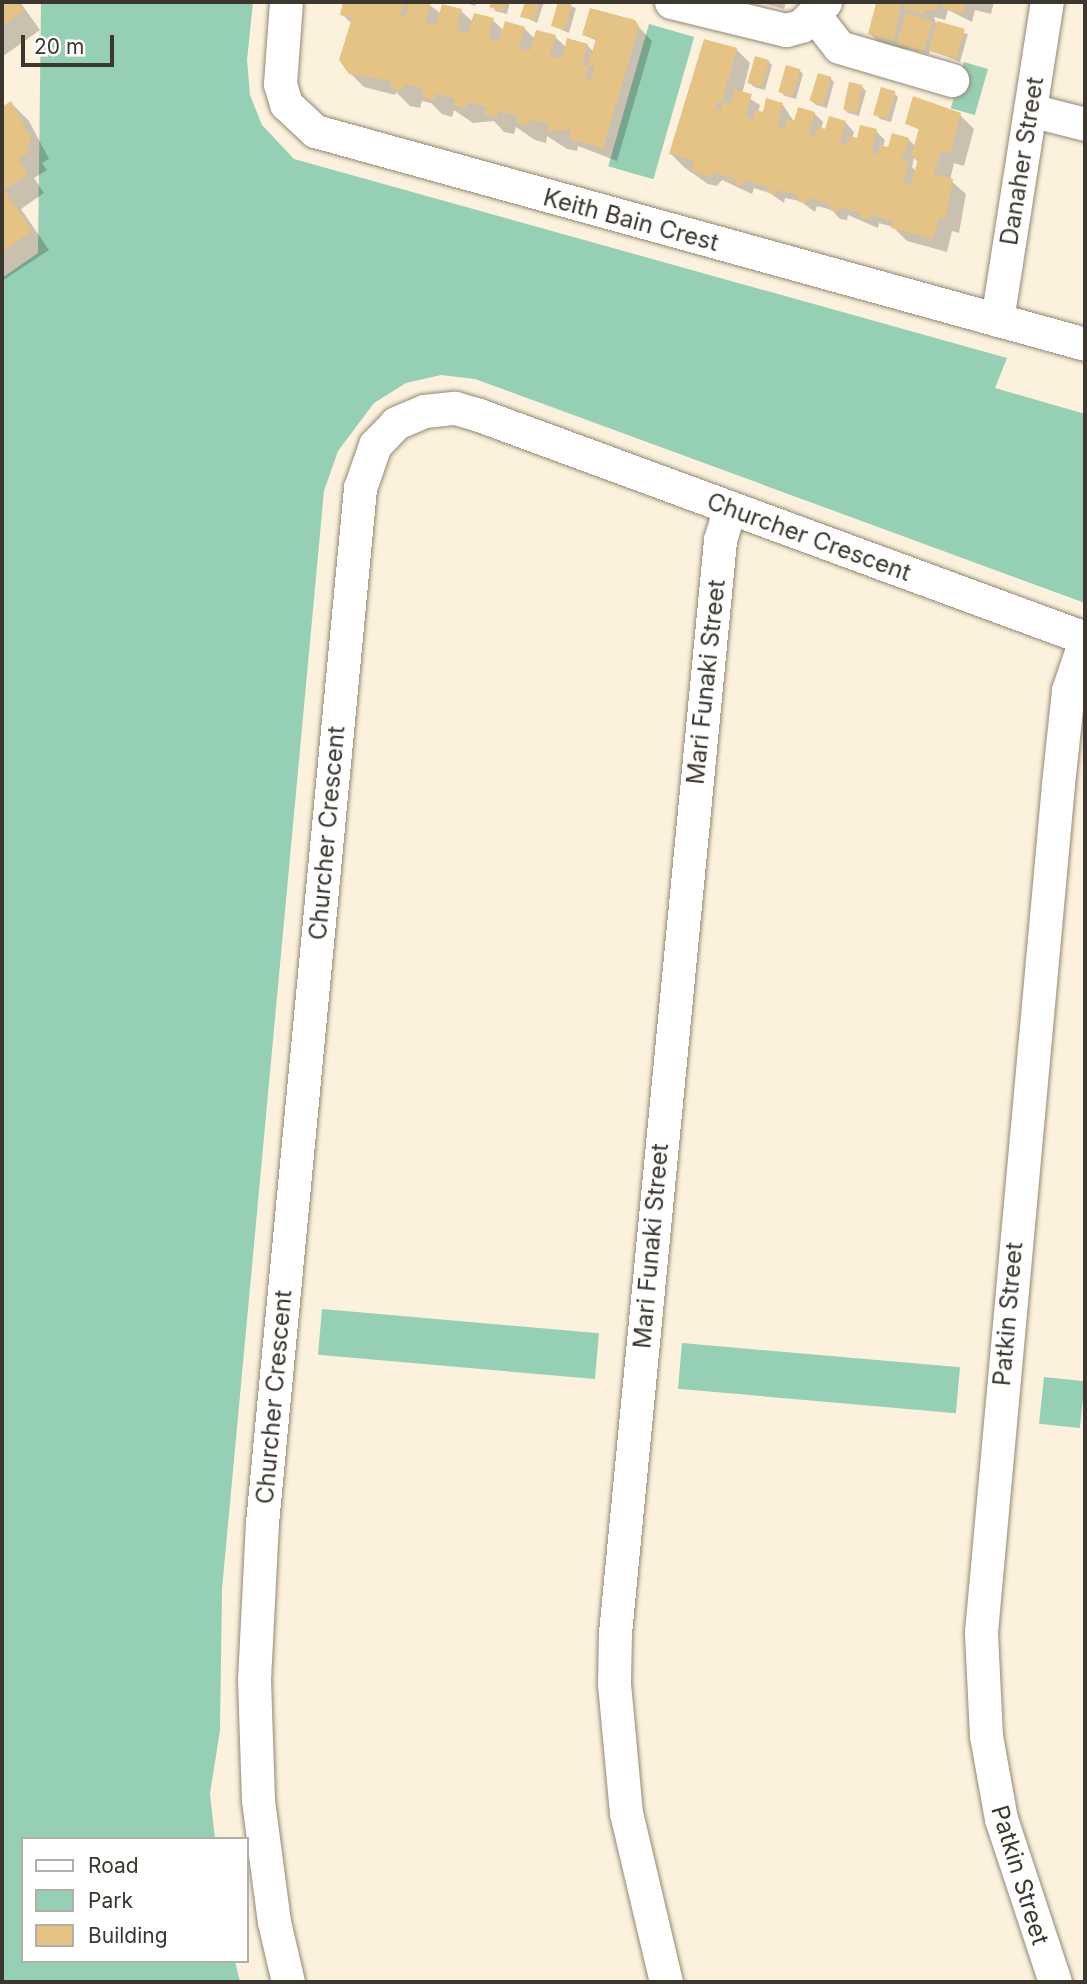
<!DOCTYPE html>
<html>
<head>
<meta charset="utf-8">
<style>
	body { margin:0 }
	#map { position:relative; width:1087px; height:1984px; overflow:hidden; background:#fcf1dc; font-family:Inter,sans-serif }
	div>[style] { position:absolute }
	.green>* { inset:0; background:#95cfb4; transform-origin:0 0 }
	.shadow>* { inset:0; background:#0003 }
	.building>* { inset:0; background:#e5c384; transform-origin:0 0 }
	.roads { filter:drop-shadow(0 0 2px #928875) drop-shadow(0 0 2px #928875) }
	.street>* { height:33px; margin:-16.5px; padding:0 16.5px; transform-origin:16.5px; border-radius:16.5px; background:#fff }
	span { translate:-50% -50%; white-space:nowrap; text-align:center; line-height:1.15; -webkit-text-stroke:6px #fff; paint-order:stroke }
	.street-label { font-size:24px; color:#3b362e }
	.frame { position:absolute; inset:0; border:4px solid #3b362e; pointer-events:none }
	.legend { position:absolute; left:21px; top:1837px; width:228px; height:126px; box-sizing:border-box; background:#fff; border:2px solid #b1afab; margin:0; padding:9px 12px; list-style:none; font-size:21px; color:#3b362e }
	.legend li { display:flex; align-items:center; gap:14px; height:35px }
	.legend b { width:35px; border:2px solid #b1afab }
	.scale { position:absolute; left:21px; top:35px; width:93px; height:32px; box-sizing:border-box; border:4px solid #3b362e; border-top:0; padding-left:9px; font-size:21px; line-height:24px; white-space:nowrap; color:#3b362e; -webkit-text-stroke:5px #fff; paint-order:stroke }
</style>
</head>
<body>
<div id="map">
	<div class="green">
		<i style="clip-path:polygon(41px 2px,253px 2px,247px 60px,250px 95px,262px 125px,294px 159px,1007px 358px,995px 388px,1085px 414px,1085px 603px,475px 379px,441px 375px,406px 383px,374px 403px,338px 451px,324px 491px,222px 1589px,220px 1730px,210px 1794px,215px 1839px,23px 1839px,23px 1961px,235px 1961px,240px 1982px,2px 1982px,2px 278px,38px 253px)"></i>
		<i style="left:649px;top:24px;width:47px;height:148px;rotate:16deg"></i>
		<i style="left:964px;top:62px;width:25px;height:48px;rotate:16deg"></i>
		<i style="left:322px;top:1309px;width:278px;height:46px;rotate:5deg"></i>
		<i style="left:682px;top:1343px;width:279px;height:46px;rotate:5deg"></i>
		<i style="left:1044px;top:1377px;width:41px;height:47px;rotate:6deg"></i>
	</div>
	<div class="shadow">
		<i style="clip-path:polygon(2px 2px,20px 2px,40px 30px,2px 57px)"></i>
		<i style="clip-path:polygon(346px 2px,426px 2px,441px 14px,461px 11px,473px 22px,493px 20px,504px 31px,524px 28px,535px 39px,555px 37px,567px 48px,587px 45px,594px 52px,597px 41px,584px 35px,634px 22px,652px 41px,617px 161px,578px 146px,577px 151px,567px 149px,547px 136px,546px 143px,535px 140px,516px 127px,514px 134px,504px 132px,494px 121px,473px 123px,454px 110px,452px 117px,442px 114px,431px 103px,422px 101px,420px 108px,410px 106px,396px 92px,395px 95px,364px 87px,350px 73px,352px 24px,342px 14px)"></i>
		<i style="clip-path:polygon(464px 2px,476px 2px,475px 6px)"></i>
		<i style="clip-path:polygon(493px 2px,510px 2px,507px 14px,495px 11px)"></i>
		<i style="clip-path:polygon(526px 2px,544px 2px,537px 23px,522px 16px)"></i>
		<i style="clip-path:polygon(560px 2px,576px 8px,569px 33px,553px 26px)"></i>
		<i style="clip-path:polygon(758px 2px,786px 2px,784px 9px)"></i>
		<i style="clip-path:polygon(882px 2px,994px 2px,991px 14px,975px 10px,972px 22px,948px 10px,945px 20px,934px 17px,937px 27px,968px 34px,960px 62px,930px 50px,929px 54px,908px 49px,907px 54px,884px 47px,870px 34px)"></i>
		<i style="clip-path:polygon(evenodd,705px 41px,736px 49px,750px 63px,742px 94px,760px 105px,758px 113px,764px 115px,783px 105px,795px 123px,814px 113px,823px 122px,821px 130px,845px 122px,854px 132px,852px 139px,858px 140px,876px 131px,885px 140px,883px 147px,889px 149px,908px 139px,916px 147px,920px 130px,907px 124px,960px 115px,974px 129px,964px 166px,954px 163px,950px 180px,966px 194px,959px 233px,952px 231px,947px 252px,907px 241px,893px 227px,879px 223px,878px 228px,848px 215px,847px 220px,840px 219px,832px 210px,817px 206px,815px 212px,800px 201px,785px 198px,784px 203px,770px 193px,754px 188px,752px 194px,722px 180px,717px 186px,708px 184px,685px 168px,671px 154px,705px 41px,914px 158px,919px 163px,917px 172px,912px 167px,914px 158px)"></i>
		<i style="clip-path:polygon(768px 61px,772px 65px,765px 90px,754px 87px,750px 83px)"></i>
		<i style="clip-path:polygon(799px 70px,803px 74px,796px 99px,785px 96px,781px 92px)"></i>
		<i style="clip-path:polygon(830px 78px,834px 82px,827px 108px,816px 105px,812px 101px)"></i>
		<i style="clip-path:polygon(862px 87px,866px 91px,859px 116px,848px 113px,844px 109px)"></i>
		<i style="clip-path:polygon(894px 93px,898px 97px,891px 122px,880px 119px,876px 115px)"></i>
		<i style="clip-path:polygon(11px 103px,29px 121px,49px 159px,42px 163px,47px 170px,34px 178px,44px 193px,21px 209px,49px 250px,2px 281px,2px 109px)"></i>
	</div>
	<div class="building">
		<i style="clip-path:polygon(2px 2px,17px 2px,24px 11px,2px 26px)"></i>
		<i style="clip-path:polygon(343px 2px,404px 2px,400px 15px,405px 16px,409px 2px,431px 2px,425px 22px,436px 25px,442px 4px,462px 9px,456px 30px,468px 33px,474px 13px,494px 18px,488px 39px,499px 42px,505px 21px,525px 27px,519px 48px,530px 51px,536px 30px,556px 35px,550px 56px,562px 59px,567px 38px,588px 44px,582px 65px,588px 66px,585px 78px,591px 80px,595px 67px,588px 65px,596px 39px,582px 35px,590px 8px,635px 20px,639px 26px,603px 148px,569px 139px,571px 130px,547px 131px,549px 124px,530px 119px,528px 126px,516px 123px,518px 116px,498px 111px,497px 117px,484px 114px,486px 107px,467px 102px,466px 109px,453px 105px,455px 99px,436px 93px,434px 100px,422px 97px,424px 89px,404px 84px,402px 91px,390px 88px,392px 81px,349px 74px,339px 60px,352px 18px,340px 15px)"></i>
		<i style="clip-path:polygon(491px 2px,505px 2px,503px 11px,489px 7px)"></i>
		<i style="clip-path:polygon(525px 2px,539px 2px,534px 20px,520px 17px)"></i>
		<i style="clip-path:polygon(558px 2px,572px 2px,565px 30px,551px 26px)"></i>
		<i style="clip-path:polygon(901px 2px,894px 41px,868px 34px,876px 3px)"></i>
		<i style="clip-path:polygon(906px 2px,939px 2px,936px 11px,925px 9px,924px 14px,904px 9px)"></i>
		<i style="clip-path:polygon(945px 2px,966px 2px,963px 14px,943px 8px)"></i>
		<i style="left:906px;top:13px;width:28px;height:32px;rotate:17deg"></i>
		<i style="left:937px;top:21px;width:29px;height:31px;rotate:16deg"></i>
		<i style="clip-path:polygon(704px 39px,737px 48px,722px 102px,718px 101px,716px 109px,721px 110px,723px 101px,731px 104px,735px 90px,752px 94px,746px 117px,753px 119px,755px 110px,763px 112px,766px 98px,783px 103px,777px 126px,784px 128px,787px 119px,794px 121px,798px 107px,815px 112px,808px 134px,815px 136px,818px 127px,825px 129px,829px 116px,846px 121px,840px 143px,846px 145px,849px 136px,857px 138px,860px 125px,877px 129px,871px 152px,878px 154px,880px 145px,888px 147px,892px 133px,909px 138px,902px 160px,909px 162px,903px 183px,911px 185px,918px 159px,911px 157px,919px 128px,905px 124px,913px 96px,961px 113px,950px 154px,941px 150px,934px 174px,953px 179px,945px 220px,939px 218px,933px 239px,891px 228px,893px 221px,871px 215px,869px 220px,860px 218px,861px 213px,839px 207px,838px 212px,829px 210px,830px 204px,808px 198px,806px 204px,797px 201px,799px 195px,776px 190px,775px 195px,766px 192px,768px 187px,745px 180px,743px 186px,735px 184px,736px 179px,713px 172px,712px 177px,703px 175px,692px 170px,694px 161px,669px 154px)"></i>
		<i style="left:755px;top:56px;width:15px;height:28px;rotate:16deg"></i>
		<i style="left:786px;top:65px;width:15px;height:28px;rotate:16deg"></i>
		<i style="left:818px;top:73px;width:14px;height:29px;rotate:17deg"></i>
		<i style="left:849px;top:82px;width:14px;height:28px;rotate:12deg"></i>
		<i style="left:881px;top:87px;width:15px;height:29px;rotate:16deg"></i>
		<i style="clip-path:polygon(11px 101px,32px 140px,26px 145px,30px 151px,18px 160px,28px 174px,4px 190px,32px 231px,2px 252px,2px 107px)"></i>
	</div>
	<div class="roads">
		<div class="street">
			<i style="left:286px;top:2px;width:82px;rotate:94.2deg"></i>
			<i style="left:280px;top:84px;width:21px;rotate:73deg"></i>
			<i style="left:286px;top:104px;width:40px;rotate:43deg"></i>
			<i style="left:315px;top:131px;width:799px;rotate:15.46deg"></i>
			<i style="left:671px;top:2px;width:118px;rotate:13.7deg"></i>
			<i style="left:786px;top:30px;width:16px;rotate:-15deg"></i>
			<i style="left:801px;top:26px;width:34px;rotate:-45deg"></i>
			<i style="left:815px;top:16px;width:39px;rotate:52deg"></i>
			<i style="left:839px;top:47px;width:118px;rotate:16.3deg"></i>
			<i style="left:1030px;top:110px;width:57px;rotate:14.3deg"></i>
			<i style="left:997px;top:320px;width:322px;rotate:-81.1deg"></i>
			<i style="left:288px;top:1982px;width:62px;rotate:-103.1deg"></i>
			<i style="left:274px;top:1922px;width:123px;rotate:-97.5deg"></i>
			<i style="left:258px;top:1800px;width:120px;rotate:-91.9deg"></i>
			<i style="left:254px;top:1680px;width:157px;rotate:-87.1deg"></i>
			<i style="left:262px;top:1523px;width:1040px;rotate:-84.59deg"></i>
			<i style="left:360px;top:488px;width:46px;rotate:-70.8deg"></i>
			<i style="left:375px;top:445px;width:30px;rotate:-46deg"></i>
			<i style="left:396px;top:423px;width:30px;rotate:-23deg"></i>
			<i style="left:424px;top:411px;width:31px;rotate:-6deg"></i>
			<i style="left:455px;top:408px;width:25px;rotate:16deg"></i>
			<i style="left:479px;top:415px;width:646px;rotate:20.2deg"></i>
			<i style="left:666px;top:1982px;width:174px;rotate:-103.3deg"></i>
			<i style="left:626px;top:1813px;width:131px;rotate:-95.3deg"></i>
			<i style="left:614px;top:1683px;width:50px;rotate:-88.9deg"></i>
			<i style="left:615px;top:1633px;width:1098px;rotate:-84.51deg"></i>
			<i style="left:720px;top:540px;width:34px;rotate:-73deg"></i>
			<i style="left:1055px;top:1982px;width:172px;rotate:-108.3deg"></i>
			<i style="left:1001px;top:1819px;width:84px;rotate:-100.2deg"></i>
			<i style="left:986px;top:1736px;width:104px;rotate:-92.8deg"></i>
			<i style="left:981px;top:1632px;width:851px;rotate:-84.81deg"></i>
			<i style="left:1058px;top:784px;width:95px;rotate:-83.9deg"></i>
			<i style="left:1068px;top:690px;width:53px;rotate:-71.2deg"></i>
		</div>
	</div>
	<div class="street-label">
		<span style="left:1022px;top:161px;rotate:-81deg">Danaher Street</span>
		<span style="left:631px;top:220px;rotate:15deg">Keith Bain Crest</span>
		<span style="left:809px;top:537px;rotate:20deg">Churcher Crescent</span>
		<span style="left:706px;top:682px;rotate:-84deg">Mari Funaki Street</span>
		<span style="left:327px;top:833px;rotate:-85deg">Churcher Crescent</span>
		<span style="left:651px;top:1246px;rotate:-85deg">Mari Funaki Street</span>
		<span style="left:1008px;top:1314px;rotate:-85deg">Patkin Street</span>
		<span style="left:274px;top:1397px;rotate:-85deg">Churcher Crescent</span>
		<span style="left:1020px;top:1875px;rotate:73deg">Patkin Street</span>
	</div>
	<div class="frame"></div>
	<ul class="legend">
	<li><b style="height:9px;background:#fff"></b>Road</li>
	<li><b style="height:19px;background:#95cfb4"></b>Park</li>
	<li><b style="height:19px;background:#e5c384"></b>Building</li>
	</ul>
	<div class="scale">20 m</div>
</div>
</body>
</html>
